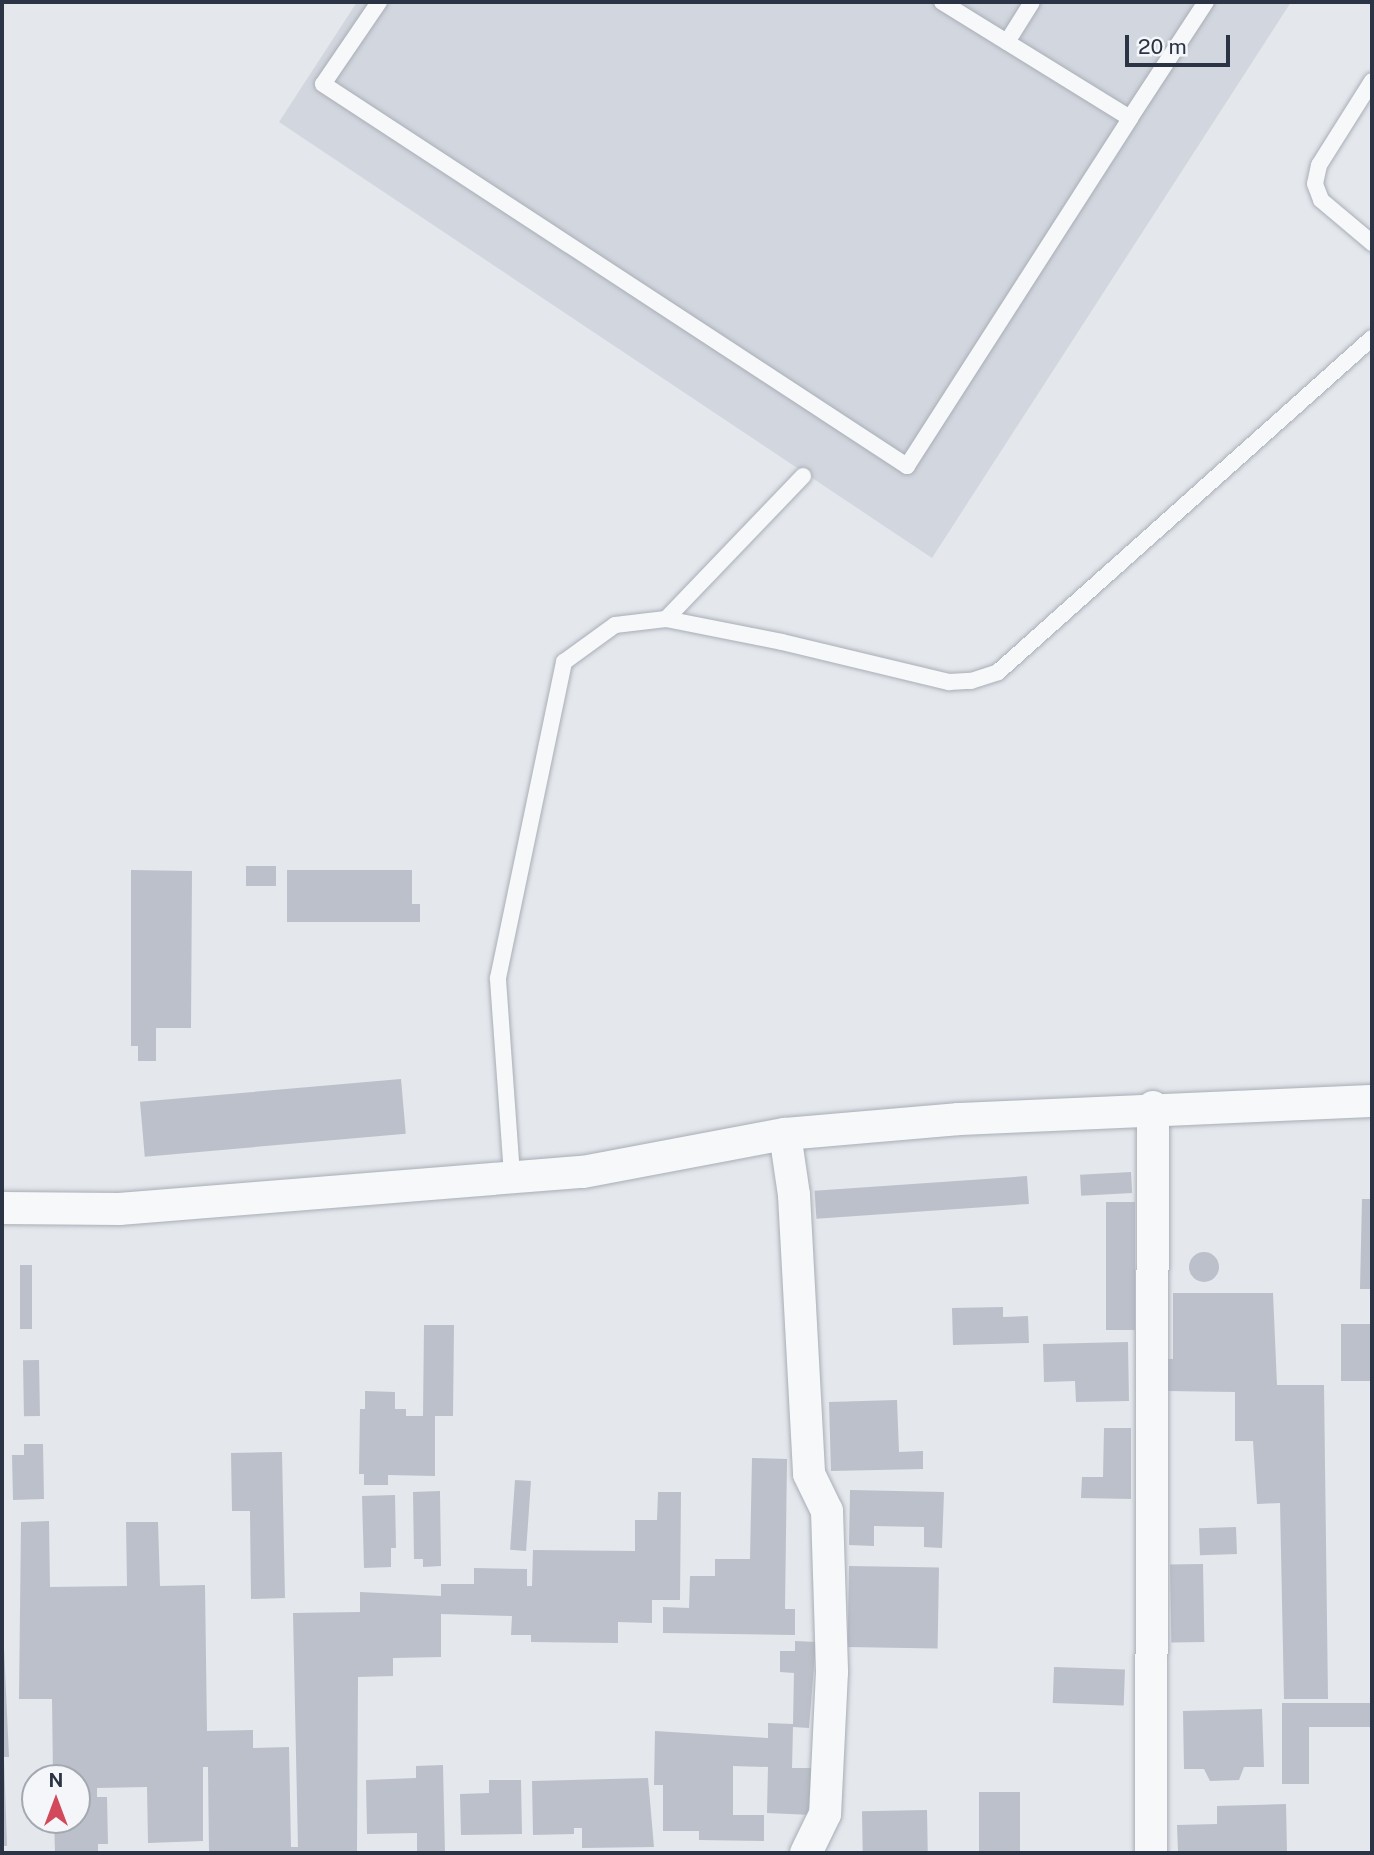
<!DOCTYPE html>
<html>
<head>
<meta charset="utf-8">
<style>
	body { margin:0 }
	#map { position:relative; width:1374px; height:1855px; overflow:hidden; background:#e4e7ec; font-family:"Public Sans",sans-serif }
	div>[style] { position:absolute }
	.built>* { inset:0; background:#d2d6de }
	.building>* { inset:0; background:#bbc0ca; transform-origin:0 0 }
	.round { border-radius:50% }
	.roads { filter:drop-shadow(0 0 2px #a9aeb7) drop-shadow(0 0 2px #a9aeb7) }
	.lane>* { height:16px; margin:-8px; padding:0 8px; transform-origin:8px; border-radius:8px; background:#f7f8fa }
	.street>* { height:32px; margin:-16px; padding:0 16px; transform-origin:16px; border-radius:16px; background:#f7f8fa }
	span { translate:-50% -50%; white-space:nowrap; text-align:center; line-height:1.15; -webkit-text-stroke:7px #f4f6f9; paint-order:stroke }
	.frame { position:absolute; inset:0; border:4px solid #2b3445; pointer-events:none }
	.north { position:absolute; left:21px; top:1764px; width:70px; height:70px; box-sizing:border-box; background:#f4f6f9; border:2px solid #a4a8b1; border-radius:50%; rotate:0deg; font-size:19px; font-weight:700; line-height:28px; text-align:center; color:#2b3445 }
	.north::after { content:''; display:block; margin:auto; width:24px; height:32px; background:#d1495b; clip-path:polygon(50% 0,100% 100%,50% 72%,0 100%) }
	.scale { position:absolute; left:1125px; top:35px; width:105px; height:32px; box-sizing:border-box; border:4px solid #2b3445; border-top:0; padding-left:9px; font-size:21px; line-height:24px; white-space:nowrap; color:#2b3445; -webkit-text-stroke:5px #f4f6f9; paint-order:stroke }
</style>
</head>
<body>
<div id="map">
	<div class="built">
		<i style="clip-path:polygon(357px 2px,1291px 2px,932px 558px,279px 122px)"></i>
	</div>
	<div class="building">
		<i style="left:246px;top:866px;width:30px;height:20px"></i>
		<i style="clip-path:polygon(131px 870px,192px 871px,191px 1028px,156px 1028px,156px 1061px,138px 1061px,138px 1046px,131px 1046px)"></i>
		<i style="clip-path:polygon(287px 870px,412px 870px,412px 904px,420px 904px,420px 922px,287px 922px)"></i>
		<i style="left:401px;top:1079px;width:55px;height:262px;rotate:85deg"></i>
		<i style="left:1131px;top:1172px;width:21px;height:51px;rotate:87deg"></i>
		<i style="left:1027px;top:1176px;width:28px;height:213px;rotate:86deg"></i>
		<i style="clip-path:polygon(1362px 1199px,1372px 1199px,1372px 1289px,1360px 1289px)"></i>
		<i style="left:1106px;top:1202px;width:29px;height:128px"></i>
		<i class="round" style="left:1189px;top:1252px;width:30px;height:30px"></i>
		<i style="left:20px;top:1265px;width:12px;height:64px"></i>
		<i style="clip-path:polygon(1173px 1293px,1273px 1293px,1277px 1385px,1324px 1385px,1328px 1699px,1284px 1699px,1280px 1503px,1257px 1504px,1253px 1441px,1235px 1441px,1235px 1392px,1167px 1391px,1167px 1359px,1173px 1359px)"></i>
		<i style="clip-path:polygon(1003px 1307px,1003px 1317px,1028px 1316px,1029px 1343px,953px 1345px,952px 1308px)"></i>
		<i style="left:1341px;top:1324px;width:30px;height:57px"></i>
		<i style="clip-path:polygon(424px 1325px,454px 1325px,453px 1416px,435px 1416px,435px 1476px,388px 1475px,388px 1485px,364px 1485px,364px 1474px,359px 1474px,360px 1409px,365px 1409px,365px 1391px,395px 1392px,395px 1409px,406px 1409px,406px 1416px,423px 1416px)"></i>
		<i style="clip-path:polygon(1128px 1342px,1129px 1401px,1076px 1402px,1075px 1381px,1044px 1382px,1043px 1344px)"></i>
		<i style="left:39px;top:1360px;width:56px;height:16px;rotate:89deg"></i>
		<i style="clip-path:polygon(897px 1400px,899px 1452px,923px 1451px,923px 1469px,831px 1471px,829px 1402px)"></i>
		<i style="clip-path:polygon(1104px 1428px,1131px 1428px,1131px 1499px,1081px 1498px,1082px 1477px,1103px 1477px)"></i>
		<i style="clip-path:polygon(24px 1444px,43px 1444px,44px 1499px,13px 1500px,12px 1455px,24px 1455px)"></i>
		<i style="clip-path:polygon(282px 1452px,285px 1598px,251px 1599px,250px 1511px,232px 1511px,231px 1453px)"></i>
		<i style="clip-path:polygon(752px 1458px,787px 1459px,785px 1609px,795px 1609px,795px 1635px,663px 1633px,663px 1607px,689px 1608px,690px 1576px,715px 1576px,715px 1559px,750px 1559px)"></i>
		<i style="left:515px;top:1480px;width:16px;height:70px;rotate:4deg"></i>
		<i style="clip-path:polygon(850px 1490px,944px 1492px,942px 1548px,924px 1547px,924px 1527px,874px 1526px,874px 1546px,849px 1545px)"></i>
		<i style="clip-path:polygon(440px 1491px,441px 1566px,423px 1567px,423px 1559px,414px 1559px,413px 1492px)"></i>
		<i style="clip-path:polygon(658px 1492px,681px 1492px,680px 1600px,652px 1600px,652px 1623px,618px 1622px,618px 1643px,531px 1642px,531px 1635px,511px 1635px,512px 1616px,441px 1614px,441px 1657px,393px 1658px,393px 1676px,358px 1677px,357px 1853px,209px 1853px,208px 1767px,203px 1767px,203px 1841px,148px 1843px,147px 1787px,97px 1788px,97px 1797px,107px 1797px,108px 1844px,98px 1844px,98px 1852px,55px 1853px,54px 1820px,77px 1820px,77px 1778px,53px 1778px,52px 1699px,19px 1699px,21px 1522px,49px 1521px,50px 1587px,127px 1586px,126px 1522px,158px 1522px,160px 1586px,205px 1585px,207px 1731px,253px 1730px,253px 1748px,289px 1747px,291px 1847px,298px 1847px,293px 1613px,360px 1612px,360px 1592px,441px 1596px,441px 1584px,474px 1584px,474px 1568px,527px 1569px,527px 1586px,532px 1586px,533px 1550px,635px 1551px,635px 1520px,657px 1520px)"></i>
		<i style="clip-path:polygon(395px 1495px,396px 1548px,391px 1548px,391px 1567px,364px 1568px,362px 1496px)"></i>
		<i style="left:1236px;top:1527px;width:27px;height:37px;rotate:88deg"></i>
		<i style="left:1203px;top:1564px;width:78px;height:33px;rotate:89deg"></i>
		<i style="left:849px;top:1566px;width:90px;height:81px;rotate:1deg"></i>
		<i style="clip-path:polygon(2px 1604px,9px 1757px,4px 1757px,7px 1846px,2px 1846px)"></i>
		<i style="clip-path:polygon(795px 1641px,816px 1642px,809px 1728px,793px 1727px,792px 1768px,813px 1768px,812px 1815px,767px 1813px,768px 1767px,733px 1766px,733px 1815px,764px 1815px,764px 1841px,699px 1840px,699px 1831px,663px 1831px,663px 1785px,654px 1785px,655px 1731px,768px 1738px,768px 1723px,793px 1724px,794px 1673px,780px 1672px,780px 1651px,795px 1651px)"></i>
		<i style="left:1054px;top:1667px;width:71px;height:36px;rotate:2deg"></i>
		<i style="clip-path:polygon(1282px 1703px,1372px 1703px,1372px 1727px,1309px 1727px,1309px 1784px,1282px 1784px)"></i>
		<i style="clip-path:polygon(1262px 1709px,1264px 1767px,1244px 1767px,1239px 1780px,1210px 1781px,1204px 1769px,1184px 1769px,1183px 1711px)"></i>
		<i style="clip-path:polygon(443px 1765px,445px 1853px,417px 1853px,417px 1833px,367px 1834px,366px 1780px,416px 1778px,416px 1766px)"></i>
		<i style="clip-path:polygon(648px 1778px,654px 1847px,582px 1848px,582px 1828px,574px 1828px,574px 1834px,533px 1835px,532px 1781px)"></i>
		<i style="clip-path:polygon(489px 1780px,521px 1780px,522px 1834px,461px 1835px,460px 1794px,489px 1793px)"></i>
		<i style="left:979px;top:1792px;width:41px;height:61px"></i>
		<i style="clip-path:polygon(1286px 1804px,1287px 1853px,1178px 1852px,1177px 1825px,1217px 1824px,1217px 1806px)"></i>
		<i style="left:927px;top:1810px;width:43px;height:65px;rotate:89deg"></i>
	</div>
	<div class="roads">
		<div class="lane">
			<i style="left:379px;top:2px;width:99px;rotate:124.3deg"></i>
			<i style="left:323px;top:84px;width:698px;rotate:33.19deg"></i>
			<i style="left:907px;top:466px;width:413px;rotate:-57.3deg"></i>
			<i style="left:942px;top:2px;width:221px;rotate:31.7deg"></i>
			<i style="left:1130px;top:118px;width:139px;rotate:-56.8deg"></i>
			<i style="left:1007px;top:42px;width:47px;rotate:-58deg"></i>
			<i style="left:1372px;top:81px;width:99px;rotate:122.2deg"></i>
			<i style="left:1319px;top:165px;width:19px;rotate:102deg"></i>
			<i style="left:1315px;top:184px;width:17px;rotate:69deg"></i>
			<i style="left:1321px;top:200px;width:67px;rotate:40.1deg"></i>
			<i style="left:666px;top:619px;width:198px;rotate:-46.2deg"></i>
			<i style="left:512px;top:1175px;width:197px;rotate:-94.1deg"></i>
			<i style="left:498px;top:978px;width:323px;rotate:-78.2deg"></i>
			<i style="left:564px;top:662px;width:63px;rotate:-36deg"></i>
			<i style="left:615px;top:625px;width:51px;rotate:-6.7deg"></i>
			<i style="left:666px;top:619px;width:118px;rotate:11.2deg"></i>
			<i style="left:782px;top:642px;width:172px;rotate:13.5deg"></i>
			<i style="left:949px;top:682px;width:22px;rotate:-3deg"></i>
			<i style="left:971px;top:681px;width:28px;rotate:-18deg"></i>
			<i style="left:998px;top:672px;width:501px;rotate:-41.77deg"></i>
		</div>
		<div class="street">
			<i style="left:785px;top:1134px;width:62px;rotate:81.6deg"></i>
			<i style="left:794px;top:1195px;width:279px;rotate:86.9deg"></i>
			<i style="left:809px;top:1474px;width:41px;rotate:64.1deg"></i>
			<i style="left:827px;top:1511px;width:161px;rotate:88.2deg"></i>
			<i style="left:832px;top:1672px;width:142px;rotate:92.8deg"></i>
			<i style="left:825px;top:1814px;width:43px;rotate:116deg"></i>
			<i style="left:2px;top:1208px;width:117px;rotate:0.5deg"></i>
			<i style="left:119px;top:1209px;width:465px;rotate:-4.6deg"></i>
			<i style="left:583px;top:1172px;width:206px;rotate:-10.7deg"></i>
			<i style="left:785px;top:1134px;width:175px;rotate:-4.9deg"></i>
			<i style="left:959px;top:1119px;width:413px;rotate:-2.5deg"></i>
			<i style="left:1151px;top:1853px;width:746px;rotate:-89.85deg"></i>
		</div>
	</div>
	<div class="frame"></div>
	<div class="north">N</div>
	<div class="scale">20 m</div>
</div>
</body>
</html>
